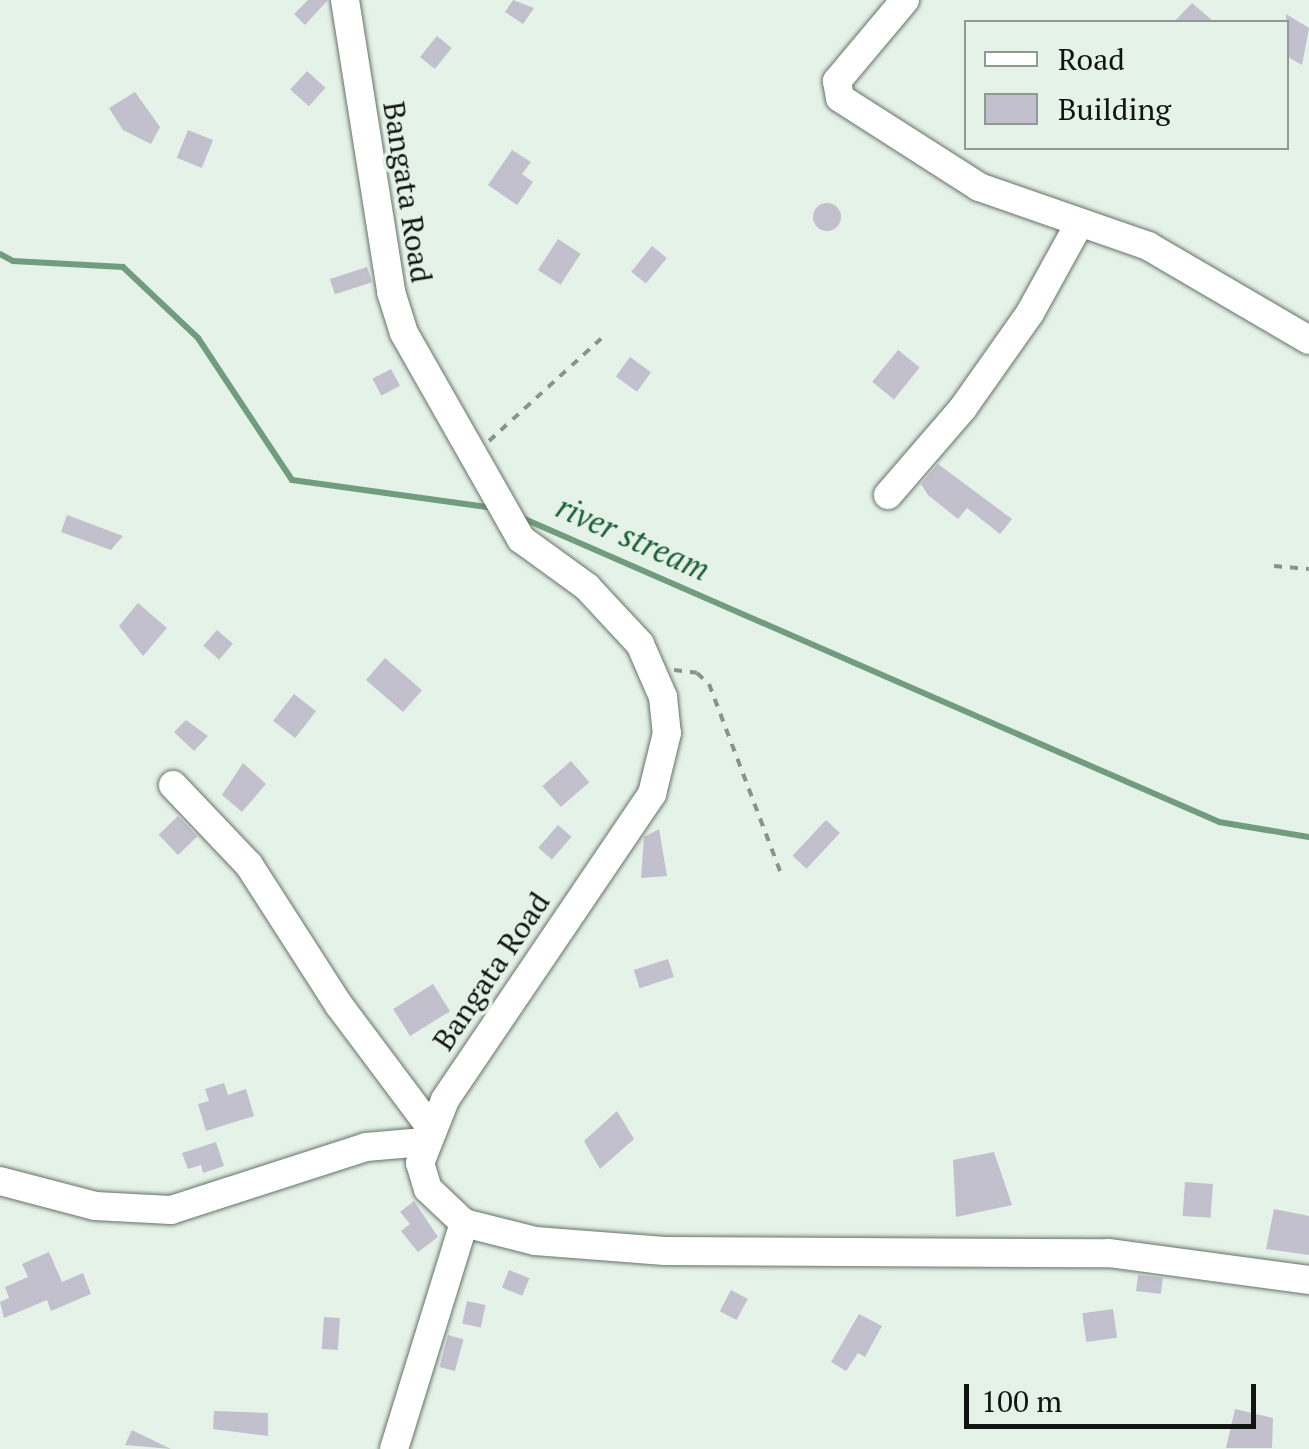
<!DOCTYPE html>
<html>
<head>
<meta charset="utf-8">
<style>
	body { margin:0 }
	#map { position:relative; width:1309px; height:1449px; overflow:hidden; background:#e5f2e8; font-family:"PT Serif",serif }
	div>[style] { position:absolute }
	.stream>* { height:6px; margin:-3px; padding:0 3px; transform-origin:3px; border-radius:3px; background:#719d7e }
	.building>* { inset:0; background:#c3c0cd; transform-origin:0 0 }
	.round { border-radius:50% }
	.path>* { height:4px; margin-top:-2px; transform-origin:0; background:repeating-linear-gradient(90deg,#89928b 0 8px,transparent 0 16px) }
	.roads { filter:drop-shadow(0 0 2px #667269) drop-shadow(0 0 2px #667269) }
	.minor>* { height:28px; margin:-14px; padding:0 14px; transform-origin:14px; border-radius:14px; background:#fff }
	span { translate:-50% -50%; white-space:nowrap; text-align:center; line-height:1.15; -webkit-text-stroke:8px #e5f2e8; paint-order:stroke }
	.street-label { font-size:30px; color:#111512 }
	.water-label { font-size:32px; color:#1c6138; font-style:italic }
	.legend { position:absolute; left:964px; top:20px; width:325px; height:130px; box-sizing:border-box; background:#e5f2e8; border:2px solid #909a92; margin:0; padding:12px 18px; list-style:none; font-size:30px; color:#111512 }
	.legend li { display:flex; align-items:center; gap:20px; height:50px }
	.legend b { width:50px; border:2px solid #909a92 }
	.scale { position:absolute; left:964px; top:1384px; width:292px; height:45px; box-sizing:border-box; border:5px solid #111512; border-top:0; padding-left:12px; font-size:30px; line-height:35px; white-space:nowrap; color:#111512; -webkit-text-stroke:8px #e5f2e8; paint-order:stroke }
</style>
</head>
<body>
<div id="map">
	<div class="stream">
		<i style="left:0;top:254px;width:15px;rotate:28deg"></i>
		<i style="left:13px;top:261px;width:110px;rotate:3.1deg"></i>
		<i style="left:123px;top:267px;width:103px;rotate:43.4deg"></i>
		<i style="left:198px;top:338px;width:170px;rotate:56.5deg"></i>
		<i style="left:292px;top:480px;width:204px;rotate:7.9deg"></i>
		<i style="left:520px;top:517px;width:763px;rotate:23.57deg"></i>
		<i style="left:1219px;top:822px;width:91px;rotate:9.5deg"></i>
	</div>
	<div class="building">
		<i style="clip-path:polygon(308px 0,328px 0,305px 25px,294px 14px)"></i>
		<i style="clip-path:polygon(513px 0,534px 8px,523px 24px,505px 12px)"></i>
		<i style="clip-path:polygon(1192px 3px,1214px 22px,1174px 22px)"></i>
		<i style="clip-path:polygon(1286px 14px,1309px 28px,1302px 65px,1286px 56px)"></i>
		<i style="left:437px;top:36px;width:19px;height:27px;rotate:39deg"></i>
		<i style="left:307px;top:71px;width:25px;height:25px;rotate:42deg"></i>
		<i style="clip-path:polygon(135px 92px,160px 127px,151px 144px,123px 130px,109px 108px)"></i>
		<i style="left:188px;top:130px;width:27px;height:30px;rotate:22deg"></i>
		<i style="clip-path:polygon(512px 150px,531px 162px,522px 174px,533px 182px,517px 205px,488px 185px)"></i>
		<i class="round" style="left:813px;top:203px;width:28px;height:28px"></i>
		<i style="left:558px;top:239px;width:27px;height:37px;rotate:33deg"></i>
		<i style="left:652px;top:246px;width:19px;height:33px;rotate:39deg"></i>
		<i style="left:367px;top:267px;width:16px;height:39px;rotate:72deg"></i>
		<i style="left:898px;top:350px;width:28px;height:41px;rotate:39deg"></i>
		<i style="left:630px;top:357px;width:26px;height:24px;rotate:36deg"></i>
		<i style="left:391px;top:369px;width:19px;height:21px;rotate:62deg"></i>
		<i style="clip-path:polygon(938px 464px,1012px 519px,1000px 534px,967px 508px,958px 519px,928px 495px,921px 484px)"></i>
		<i style="clip-path:polygon(67px 515px,123px 536px,111px 550px,61px 532px)"></i>
		<i style="clip-path:polygon(138px 603px,167px 628px,143px 656px,119px 626px)"></i>
		<i style="left:217px;top:630px;width:21px;height:21px;rotate:41deg"></i>
		<i style="left:385px;top:658px;width:49px;height:29px;rotate:41deg"></i>
		<i style="left:294px;top:694px;width:28px;height:34px;rotate:38deg"></i>
		<i style="clip-path:polygon(186px 720px,208px 736px,194px 751px,174px 732px)"></i>
		<i style="left:571px;top:761px;width:28px;height:38px;rotate:49deg"></i>
		<i style="clip-path:polygon(243px 763px,266px 784px,242px 812px,222px 795px)"></i>
		<i style="left:178px;top:816px;width:28px;height:27px;rotate:46deg"></i>
		<i style="left:826px;top:820px;width:19px;height:49px;rotate:43deg"></i>
		<i style="left:558px;top:825px;width:18px;height:30px;rotate:41deg"></i>
		<i style="clip-path:polygon(659px 829px,667px 876px,641px 878px,644px 837px)"></i>
		<i style="left:668px;top:959px;width:19px;height:36px;rotate:72deg"></i>
		<i style="left:433px;top:984px;width:32px;height:47px;rotate:58deg"></i>
		<i style="clip-path:polygon(224px 1083px,228px 1095px,246px 1089px,254px 1116px,206px 1131px,198px 1104px,209px 1101px,205px 1089px)"></i>
		<i style="clip-path:polygon(617px 1111px,634px 1139px,600px 1169px,584px 1141px)"></i>
		<i style="clip-path:polygon(216px 1142px,224px 1166px,203px 1173px,201px 1165px,188px 1169px,182px 1153px)"></i>
		<i style="clip-path:polygon(994px 1152px,1012px 1205px,956px 1217px,953px 1160px)"></i>
		<i style="left:1185px;top:1182px;width:28px;height:34px;rotate:4deg"></i>
		<i style="clip-path:polygon(414px 1201px,438px 1237px,418px 1252px,401px 1231px,410px 1224px,400px 1212px)"></i>
		<i style="clip-path:polygon(1274px 1209px,1309px 1216px,1309px 1255px,1266px 1249px)"></i>
		<i style="clip-path:polygon(49px 1252px,62px 1282px,83px 1273px,91px 1294px,51px 1311px,47px 1300px,4px 1318px,0 1302px,9px 1298px,5px 1287px,28px 1277px,22px 1264px)"></i>
		<i style="left:509px;top:1270px;width:22px;height:19px;rotate:22deg"></i>
		<i style="left:1138px;top:1275px;width:25px;height:16px;rotate:7deg"></i>
		<i style="left:731px;top:1290px;width:19px;height:24px;rotate:28deg"></i>
		<i style="left:467px;top:1301px;width:19px;height:23px;rotate:12deg"></i>
		<i style="left:1113px;top:1309px;width:29px;height:31px;rotate:82deg"></i>
		<i style="clip-path:polygon(859px 1314px,882px 1326px,865px 1357px,858px 1353px,846px 1371px,831px 1362px)"></i>
		<i style="left:324px;top:1317px;width:16px;height:32px;rotate:4deg"></i>
		<i style="left:448px;top:1335px;width:16px;height:33px;rotate:15deg"></i>
		<i style="clip-path:polygon(1235px 1409px,1273px 1418px,1272px 1448px,1226px 1448px)"></i>
		<i style="clip-path:polygon(214px 1411px,268px 1413px,268px 1436px,213px 1429px)"></i>
		<i style="clip-path:polygon(132px 1430px,171px 1449px,125px 1445px)"></i>
	</div>
	<div class="path">
		<i style="left:489px;top:441px;width:157px;rotate:-42.4deg"></i>
		<i style="left:1274px;top:566px;width:35px;rotate:5deg"></i>
		<i style="left:674px;top:670px;width:23px;rotate:7deg"></i>
		<i style="left:697px;top:673px;width:16px;rotate:43deg"></i>
		<i style="left:709px;top:684px;width:203px;rotate:69.2deg"></i>
	</div>
	<div class="roads">
		<div class="minor">
			<i style="left:345px;top:0;width:296px;rotate:81deg"></i>
			<i style="left:391px;top:292px;width:43px;rotate:72.4deg"></i>
			<i style="left:404px;top:333px;width:237px;rotate:60.4deg"></i>
			<i style="left:521px;top:539px;width:82px;rotate:36deg"></i>
			<i style="left:587px;top:587px;width:78px;rotate:47.1deg"></i>
			<i style="left:640px;top:644px;width:58px;rotate:66.5deg"></i>
			<i style="left:663px;top:697px;width:36px;rotate:84deg"></i>
			<i style="left:667px;top:733px;width:63px;rotate:103.8deg"></i>
			<i style="left:652px;top:794px;width:369px;rotate:124.1deg"></i>
			<i style="left:445px;top:1100px;width:68px;rotate:111.6deg"></i>
			<i style="left:420px;top:1163px;width:27px;rotate:73deg"></i>
			<i style="left:428px;top:1189px;width:50px;rotate:43.4deg"></i>
			<i style="left:464px;top:1223px;width:73px;rotate:14.2deg"></i>
			<i style="left:535px;top:1241px;width:130px;rotate:4.4deg"></i>
			<i style="left:665px;top:1251px;width:444px;rotate:0.3deg"></i>
			<i style="left:1109px;top:1253px;width:202px;rotate:7.7deg"></i>
			<i style="left:905px;top:0;width:106px;rotate:130deg"></i>
			<i style="left:837px;top:81px;width:17px;rotate:80deg"></i>
			<i style="left:840px;top:98px;width:165px;rotate:32.6deg"></i>
			<i style="left:979px;top:187px;width:179px;rotate:19.2deg"></i>
			<i style="left:1148px;top:246px;width:186px;rotate:30.3deg"></i>
			<i style="left:888px;top:495px;width:115px;rotate:-49.2deg"></i>
			<i style="left:963px;top:408px;width:116px;rotate:-54.8deg"></i>
			<i style="left:1030px;top:313px;width:99px;rotate:-61.1deg"></i>
			<i style="left:173px;top:785px;width:110px;rotate:46.5deg"></i>
			<i style="left:249px;top:865px;width:166px;rotate:57.3deg"></i>
			<i style="left:339px;top:1005px;width:154px;rotate:53.2deg"></i>
			<i style="left:0;top:1181px;width:98px;rotate:14.7deg"></i>
			<i style="left:95px;top:1206px;width:76px;rotate:3deg"></i>
			<i style="left:171px;top:1210px;width:205px;rotate:-17.9deg"></i>
			<i style="left:366px;top:1147px;width:58px;rotate:-4.9deg"></i>
			<i style="left:394px;top:1449px;width:237px;rotate:-72.8deg"></i>
		</div>
	</div>
	<div class="street-label">
		<span style="left:408px;top:192px;rotate:81deg">Bangata Road</span>
		<span style="left:491px;top:971px;rotate:-56deg">Bangata Road</span>
	</div>
	<div class="water-label">
		<span style="left:633px;top:538px;rotate:24deg">river stream</span>
	</div>
	<ul class="legend">
	<li><b style="height:12px;background:#fff"></b>Road</li>
	<li><b style="height:28px;background:#c3c0cd"></b>Building</li>
	</ul>
	<div class="scale">100 m</div>
</div>
</body>
</html>
